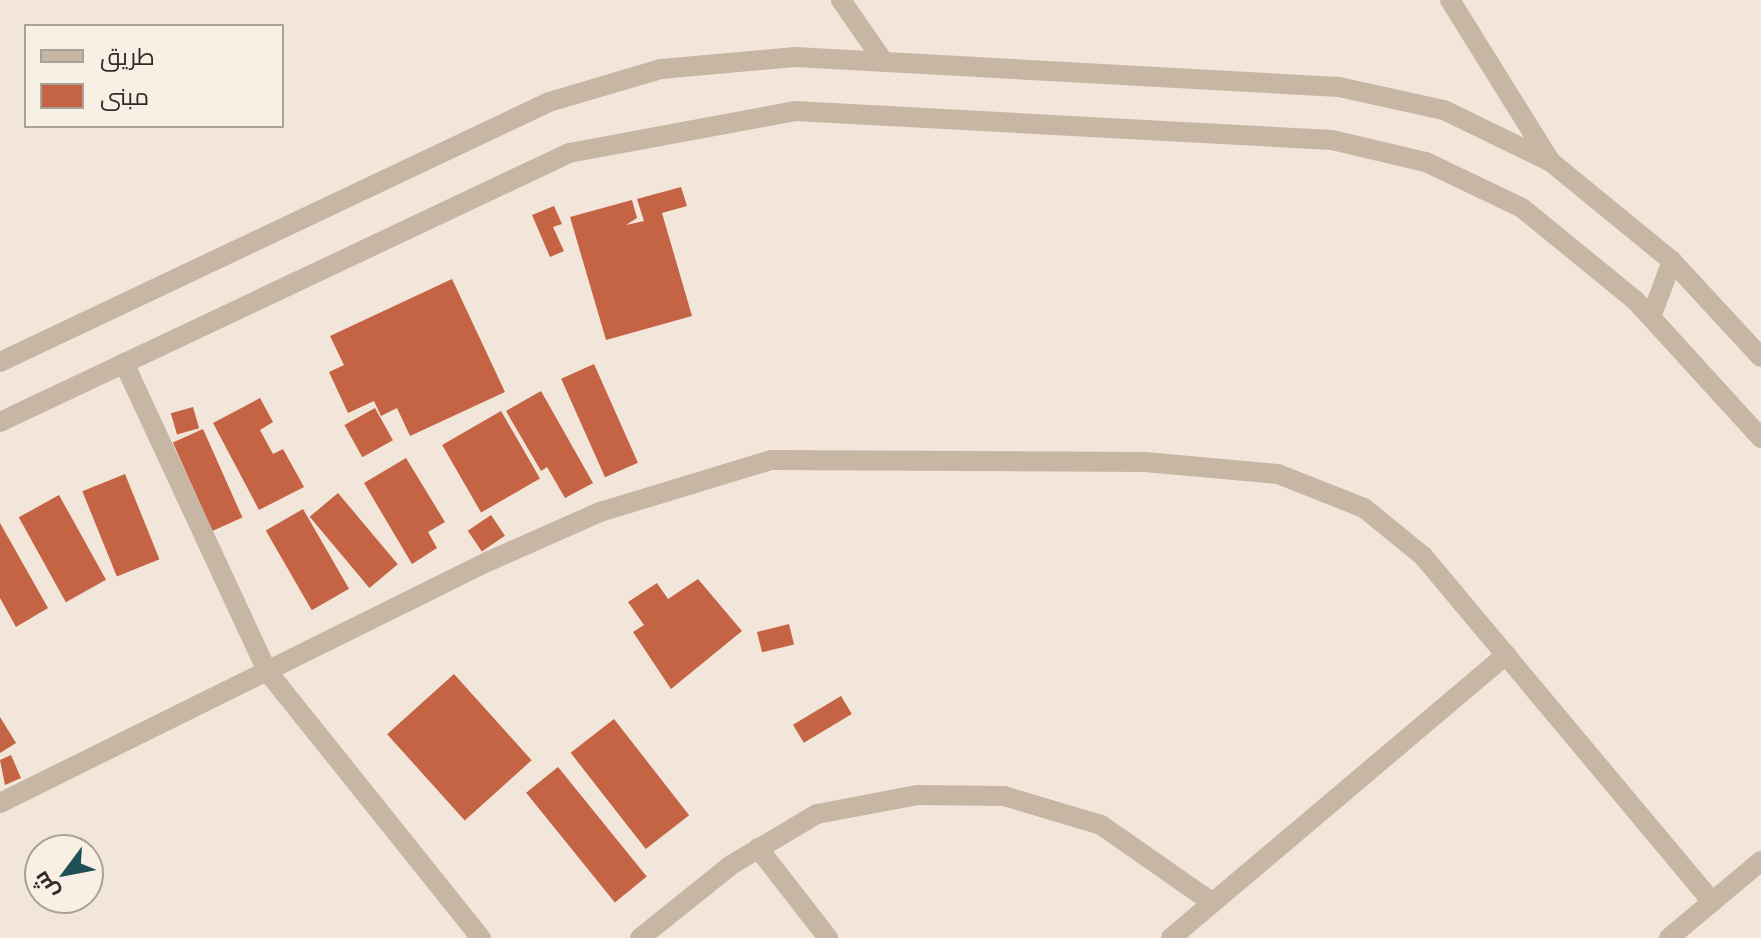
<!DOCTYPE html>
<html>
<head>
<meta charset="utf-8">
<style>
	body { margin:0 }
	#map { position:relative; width:1761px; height:938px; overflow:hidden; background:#f1e6d9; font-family:"Titillium Web",Cairo,sans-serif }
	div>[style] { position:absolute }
	.building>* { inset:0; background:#c46444; transform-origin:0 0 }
	.minor>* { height:20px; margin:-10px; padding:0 10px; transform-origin:10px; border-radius:10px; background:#c8b6a5 }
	span { translate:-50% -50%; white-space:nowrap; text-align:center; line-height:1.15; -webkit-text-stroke:6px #f9f0e5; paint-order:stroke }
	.legend { position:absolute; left:24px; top:24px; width:260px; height:104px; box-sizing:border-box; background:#f9f0e5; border:2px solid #aaa199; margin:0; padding:10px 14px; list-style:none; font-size:24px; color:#342b26 }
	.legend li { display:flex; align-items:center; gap:16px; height:40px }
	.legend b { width:40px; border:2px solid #aaa199 }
	.north { position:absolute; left:24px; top:834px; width:80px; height:80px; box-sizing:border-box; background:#f9f0e5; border:2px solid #aaa199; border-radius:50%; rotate:238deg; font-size:22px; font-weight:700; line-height:32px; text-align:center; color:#342b26 }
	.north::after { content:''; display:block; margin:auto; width:28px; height:36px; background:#1d5155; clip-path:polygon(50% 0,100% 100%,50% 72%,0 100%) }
</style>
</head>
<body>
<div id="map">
	<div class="building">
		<i style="clip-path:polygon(681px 187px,687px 206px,662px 213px,692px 316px,606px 340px,570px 217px,632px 200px,637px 218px,626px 225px,644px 221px,637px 199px)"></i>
		<i style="clip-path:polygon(554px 206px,562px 224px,553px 227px,564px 251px,550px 257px,532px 215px)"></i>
		<i style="clip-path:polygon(452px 279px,505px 392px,410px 436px,397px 408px,381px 416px,374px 401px,348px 413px,329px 372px,344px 365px,330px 336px)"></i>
		<i style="left:594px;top:364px;width:108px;height:36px;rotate:66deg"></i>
		<i style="clip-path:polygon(541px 391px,593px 483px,565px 498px,547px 467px,541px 471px,506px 411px)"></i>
		<i style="clip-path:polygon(260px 398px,273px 422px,260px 430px,273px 454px,283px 449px,304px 487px,259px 510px,213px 423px)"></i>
		<i style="left:193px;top:407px;width:22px;height:23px;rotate:74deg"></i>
		<i style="left:375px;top:408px;width:37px;height:35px;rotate:61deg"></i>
		<i style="left:501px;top:411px;width:78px;height:68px;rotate:60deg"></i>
		<i style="left:203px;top:429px;width:97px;height:33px;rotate:66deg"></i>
		<i style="clip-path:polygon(406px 458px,445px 522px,428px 532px,437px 548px,412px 564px,364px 483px)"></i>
		<i style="left:125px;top:474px;width:92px;height:46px;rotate:68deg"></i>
		<i style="left:338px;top:493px;width:93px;height:37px;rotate:50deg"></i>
		<i style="left:59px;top:495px;width:97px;height:46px;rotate:61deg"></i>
		<i style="left:303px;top:509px;width:92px;height:43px;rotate:60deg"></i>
		<i style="left:491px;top:515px;width:25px;height:28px;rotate:56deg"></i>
		<i style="clip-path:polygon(0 523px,48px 608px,16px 627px,0 598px)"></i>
		<i style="clip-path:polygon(698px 579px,742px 631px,671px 689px,633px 632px,644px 625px,628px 602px,657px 583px,668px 599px)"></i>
		<i style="left:789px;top:624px;width:21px;height:33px;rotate:76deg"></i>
		<i style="left:454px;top:674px;width:116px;height:90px;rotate:48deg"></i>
		<i style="left:841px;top:696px;width:21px;height:56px;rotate:59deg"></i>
		<i style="clip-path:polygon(0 717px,16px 743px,0 753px)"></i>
		<i style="left:614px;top:719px;width:122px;height:55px;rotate:52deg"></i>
		<i style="clip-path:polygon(11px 755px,21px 778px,5px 785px,0 760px)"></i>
		<i style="left:558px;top:767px;width:141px;height:41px;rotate:51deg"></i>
	</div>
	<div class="minor">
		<i style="left:841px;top:0;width:75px;rotate:55.3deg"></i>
		<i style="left:1450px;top:0;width:191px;rotate:58.1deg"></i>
		<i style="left:1651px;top:317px;width:60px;rotate:-69.4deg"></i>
		<i style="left:0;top:362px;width:607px;rotate:-25.34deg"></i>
		<i style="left:549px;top:102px;width:117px;rotate:-16.4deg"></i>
		<i style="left:661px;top:69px;width:135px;rotate:-5.1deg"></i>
		<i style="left:795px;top:57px;width:545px;rotate:3.16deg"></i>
		<i style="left:1339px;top:87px;width:107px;rotate:12.4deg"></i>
		<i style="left:1444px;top:110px;width:119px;rotate:25.9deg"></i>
		<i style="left:1551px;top:162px;width:156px;rotate:39.3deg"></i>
		<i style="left:1672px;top:261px;width:131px;rotate:47.2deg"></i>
		<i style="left:124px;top:363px;width:340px;rotate:65.1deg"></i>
		<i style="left:267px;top:671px;width:342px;rotate:51.3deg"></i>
		<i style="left:0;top:422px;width:629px;rotate:-25.3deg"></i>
		<i style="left:569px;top:153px;width:231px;rotate:-10.5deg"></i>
		<i style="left:796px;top:111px;width:537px;rotate:3.1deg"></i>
		<i style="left:1332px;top:140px;width:97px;rotate:13.2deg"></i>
		<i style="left:1426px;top:162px;width:106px;rotate:25.6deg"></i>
		<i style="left:1522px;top:208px;width:146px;rotate:39.2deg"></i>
		<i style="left:1635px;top:300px;width:187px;rotate:47.6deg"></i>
		<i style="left:0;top:803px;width:543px;rotate:-26.33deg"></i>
		<i style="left:487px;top:562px;width:124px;rotate:-23.9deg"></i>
		<i style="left:600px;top:512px;width:179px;rotate:-16.9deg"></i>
		<i style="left:771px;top:460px;width:374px;rotate:0.3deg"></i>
		<i style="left:1145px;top:462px;width:134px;rotate:5.2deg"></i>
		<i style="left:1278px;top:474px;width:92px;rotate:21.6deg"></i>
		<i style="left:1364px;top:508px;width:76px;rotate:39.1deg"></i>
		<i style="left:1423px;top:556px;width:451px;rotate:50.1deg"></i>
		<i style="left:758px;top:848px;width:114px;rotate:52.1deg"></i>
		<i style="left:640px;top:938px;width:117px;rotate:-38.7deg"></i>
		<i style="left:731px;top:865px;width:100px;rotate:-30.7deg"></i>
		<i style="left:817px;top:814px;width:103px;rotate:-10.7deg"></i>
		<i style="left:918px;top:795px;width:86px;rotate:0.7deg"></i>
		<i style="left:1004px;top:796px;width:101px;rotate:16.6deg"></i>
		<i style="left:1101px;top:825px;width:136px;rotate:34.9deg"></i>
		<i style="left:1171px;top:938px;width:439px;rotate:-40.2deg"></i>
		<i style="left:1669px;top:938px;width:120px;rotate:-39.9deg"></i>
	</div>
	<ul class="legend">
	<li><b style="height:10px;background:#c8b6a5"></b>طريق</li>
	<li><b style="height:22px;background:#c46444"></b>مبنى</li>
	</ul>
	<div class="north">ش</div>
</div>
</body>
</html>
